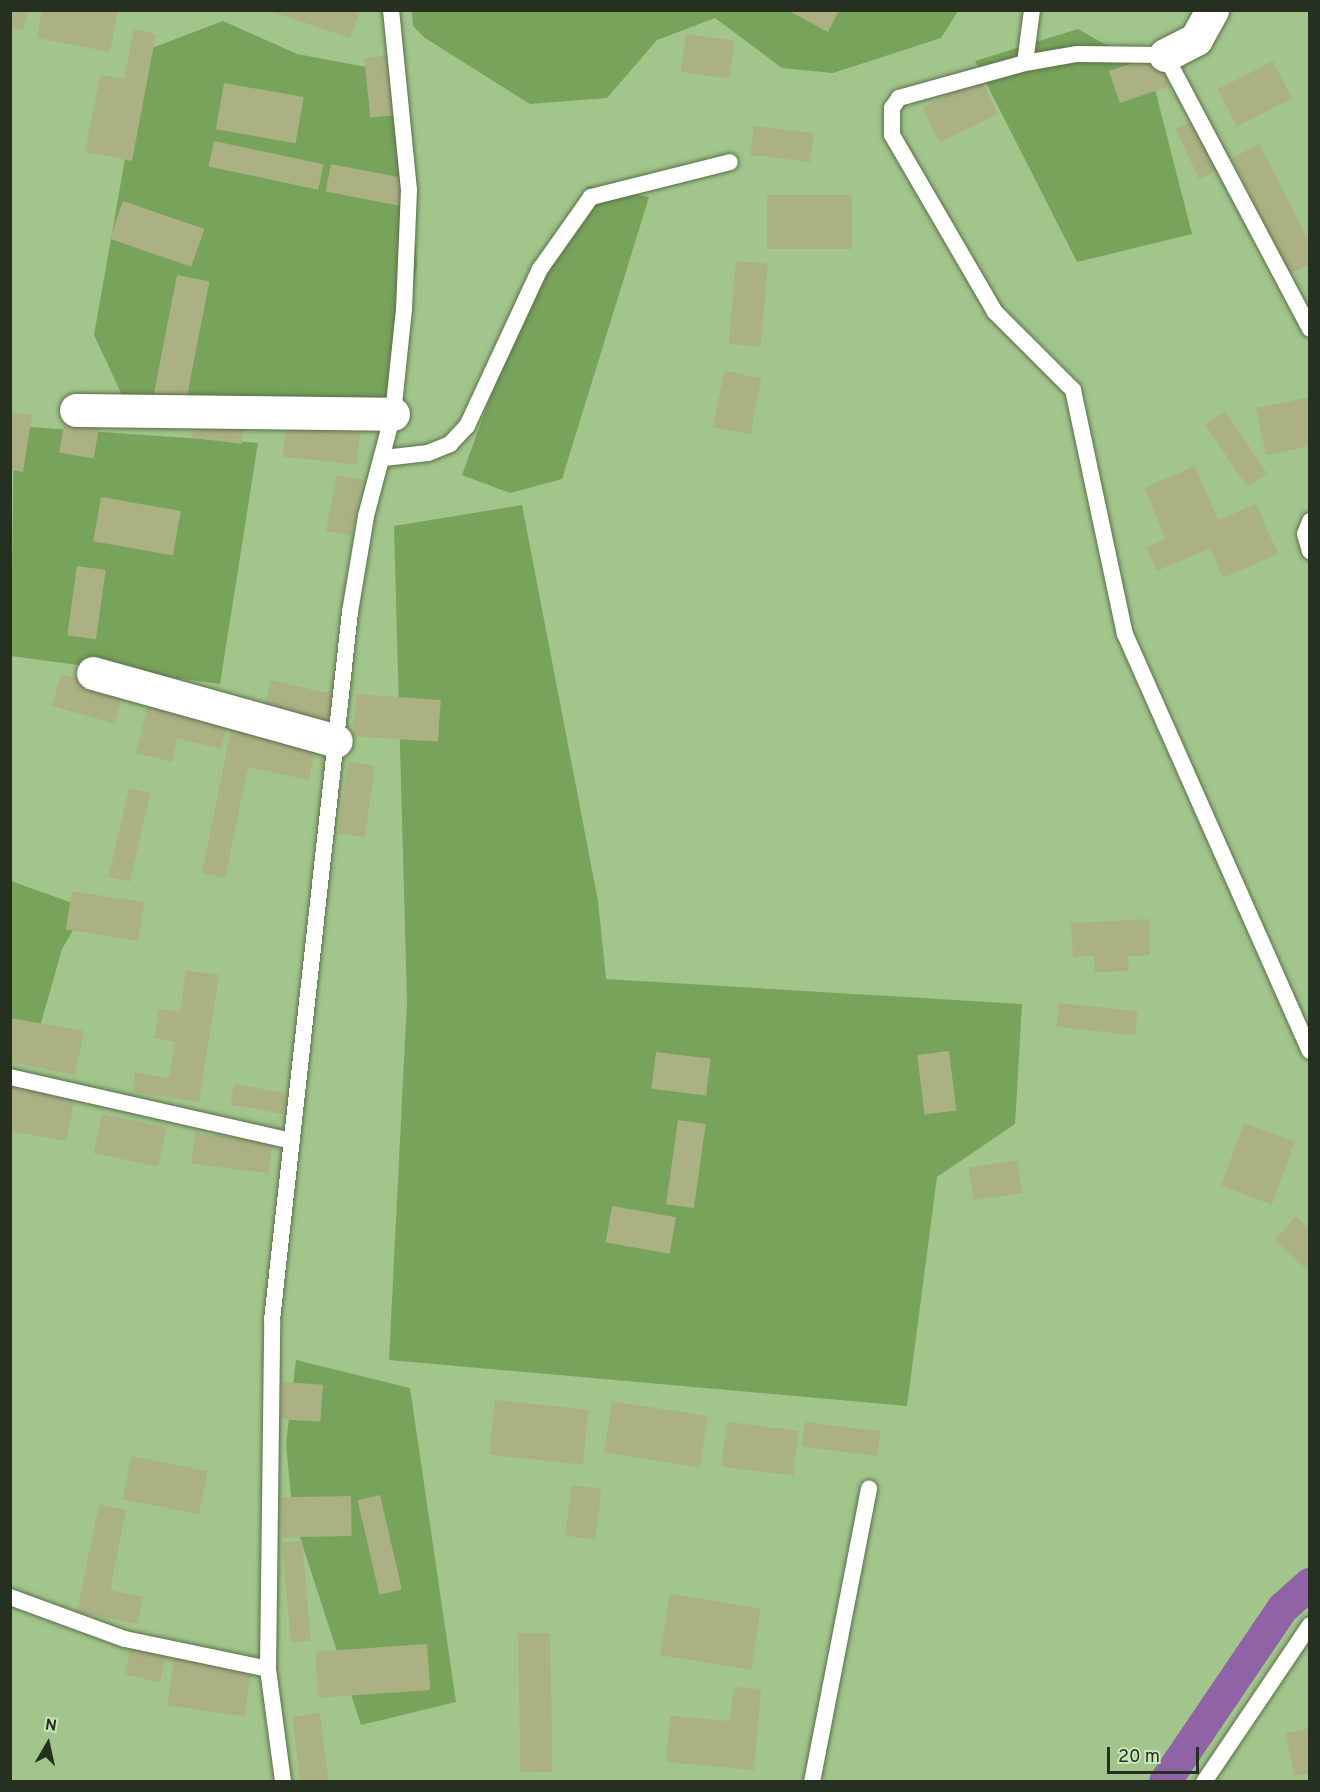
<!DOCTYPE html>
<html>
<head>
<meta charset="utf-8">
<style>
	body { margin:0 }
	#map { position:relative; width:1320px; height:1792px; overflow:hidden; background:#bfd8af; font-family:Overpass,sans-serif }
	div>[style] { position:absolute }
	.green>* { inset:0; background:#a1c58a; transform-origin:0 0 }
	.forest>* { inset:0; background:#78a35a }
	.canal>* { height:32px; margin:-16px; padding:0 16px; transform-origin:16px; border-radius:16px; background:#8f63a6 }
	.building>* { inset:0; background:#acb184; transform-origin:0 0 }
	.roads { filter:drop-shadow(0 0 2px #596f4a) drop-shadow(0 0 2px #596f4a) }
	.service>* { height:16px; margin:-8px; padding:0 8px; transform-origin:8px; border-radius:8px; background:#fff }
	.minor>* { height:33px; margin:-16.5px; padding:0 16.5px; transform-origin:16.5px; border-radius:16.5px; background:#fff }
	span { translate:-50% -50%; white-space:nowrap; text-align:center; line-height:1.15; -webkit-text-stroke:4.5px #cce6bc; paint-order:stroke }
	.frame { position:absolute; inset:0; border:12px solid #263020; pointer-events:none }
	.north { position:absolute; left:18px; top:1714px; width:60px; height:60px; -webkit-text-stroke:4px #cce6bc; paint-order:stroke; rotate:9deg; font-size:16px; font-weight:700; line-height:24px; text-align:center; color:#263020 }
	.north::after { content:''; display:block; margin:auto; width:21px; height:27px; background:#263020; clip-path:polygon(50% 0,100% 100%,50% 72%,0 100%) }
	.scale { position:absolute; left:1107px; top:1747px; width:92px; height:27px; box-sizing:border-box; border:3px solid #263020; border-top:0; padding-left:8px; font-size:18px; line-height:21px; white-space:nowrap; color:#263020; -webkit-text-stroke:4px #cce6bc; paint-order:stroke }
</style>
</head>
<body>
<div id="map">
	<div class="green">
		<i style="left:11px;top:11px;width:1298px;height:1771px"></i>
	</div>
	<div class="forest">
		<i style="clip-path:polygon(412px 11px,958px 11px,941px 38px,833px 73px,782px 68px,715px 18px,657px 40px,607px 98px,530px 104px,425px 38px,413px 26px)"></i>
		<i style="clip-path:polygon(223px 21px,297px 54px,403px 74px,417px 264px,395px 407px,122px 395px,94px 335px,144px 51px)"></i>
		<i style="clip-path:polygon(1078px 29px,1150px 70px,1192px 234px,1077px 262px,975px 61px)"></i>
		<i style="clip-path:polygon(588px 186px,649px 197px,562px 479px,510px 493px,462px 475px,538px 266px)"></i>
		<i style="clip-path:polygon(14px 426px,258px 443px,220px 684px,11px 656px)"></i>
		<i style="clip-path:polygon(522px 505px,598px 901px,606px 979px,1022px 1004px,1015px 1124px,937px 1177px,907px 1406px,389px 1360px,407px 1001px,394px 526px)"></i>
		<i style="clip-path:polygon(11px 881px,86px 908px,62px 949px,37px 1037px,11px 1029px)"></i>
		<i style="clip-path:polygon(296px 1360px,410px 1388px,456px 1702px,361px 1725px,293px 1516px,286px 1444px)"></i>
	</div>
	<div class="canal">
		<i style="left:1165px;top:1782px;width:210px;rotate:-55.9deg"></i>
		<i style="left:1283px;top:1608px;width:36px;rotate:-42deg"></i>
	</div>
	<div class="building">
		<i style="clip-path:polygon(10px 10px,28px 10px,23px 30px,10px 27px)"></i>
		<i style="clip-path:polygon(42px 10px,118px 10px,110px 52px,37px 38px)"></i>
		<i style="clip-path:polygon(350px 10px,359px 14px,350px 38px,270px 11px)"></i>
		<i style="clip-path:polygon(787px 10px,839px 10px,828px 32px)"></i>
		<i style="clip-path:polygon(134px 29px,156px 34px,132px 161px,85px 152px,100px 75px,124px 79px)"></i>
		<i style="left:686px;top:34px;width:49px;height:38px;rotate:8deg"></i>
		<i style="left:1158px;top:54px;width:34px;height:52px;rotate:71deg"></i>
		<i style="left:392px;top:55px;width:60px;height:28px;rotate:84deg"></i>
		<i style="left:1273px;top:61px;width:42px;height:62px;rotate:63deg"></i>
		<i style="left:981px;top:79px;width:39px;height:65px;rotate:64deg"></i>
		<i style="left:224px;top:83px;width:81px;height:47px;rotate:10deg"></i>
		<i style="left:1193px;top:121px;width:55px;height:19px;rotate:65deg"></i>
		<i style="left:754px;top:126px;width:60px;height:29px;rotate:7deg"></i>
		<i style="left:214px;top:141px;width:112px;height:26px;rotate:12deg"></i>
		<i style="clip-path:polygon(1259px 144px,1310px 244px,1310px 264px,1290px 274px,1232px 158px)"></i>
		<i style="left:331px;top:164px;width:75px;height:28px;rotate:11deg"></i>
		<i style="left:767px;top:195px;width:85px;height:54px"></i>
		<i style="left:123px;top:201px;width:86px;height:40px;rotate:19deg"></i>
		<i style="left:736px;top:261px;width:32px;height:83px;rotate:5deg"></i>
		<i style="left:177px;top:275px;width:33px;height:121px;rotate:11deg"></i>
		<i style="left:724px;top:371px;width:38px;height:57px;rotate:11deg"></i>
		<i style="clip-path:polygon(1310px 397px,1310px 446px,1266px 455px,1256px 408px)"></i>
		<i style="left:1225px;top:411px;width:75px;height:24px;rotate:56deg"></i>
		<i style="clip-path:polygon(10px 412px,32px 415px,23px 472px,10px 470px)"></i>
		<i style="left:195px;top:413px;width:50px;height:25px;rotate:7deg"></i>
		<i style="left:287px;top:418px;width:74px;height:39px;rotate:6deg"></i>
		<i style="left:65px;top:419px;width:35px;height:34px;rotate:10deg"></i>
		<i style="clip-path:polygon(1195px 466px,1218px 520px,1256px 504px,1278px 554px,1223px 578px,1210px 548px,1157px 571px,1146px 547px,1166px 539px,1144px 488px)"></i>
		<i style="left:337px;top:475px;width:26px;height:57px;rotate:11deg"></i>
		<i style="left:101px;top:497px;width:81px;height:45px;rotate:10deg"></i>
		<i style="left:77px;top:566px;width:29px;height:70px;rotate:8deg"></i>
		<i style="left:61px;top:674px;width:65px;height:33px;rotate:16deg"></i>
		<i style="left:271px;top:680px;width:69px;height:30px;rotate:13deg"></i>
		<i style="left:356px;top:694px;width:85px;height:42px;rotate:4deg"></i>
		<i style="clip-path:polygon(150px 699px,229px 718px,221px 749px,177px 738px,172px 762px,136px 753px)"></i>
		<i style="clip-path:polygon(232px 725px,316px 742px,309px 780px,248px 767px,225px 878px,202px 873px)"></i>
		<i style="left:348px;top:762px;width:27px;height:72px;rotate:8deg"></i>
		<i style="left:129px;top:788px;width:22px;height:91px;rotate:13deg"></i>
		<i style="left:72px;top:891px;width:73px;height:39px;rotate:9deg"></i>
		<i style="clip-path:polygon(1149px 919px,1150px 955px,1128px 956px,1129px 971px,1095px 972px,1094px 956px,1073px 957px,1071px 923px)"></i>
		<i style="clip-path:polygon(186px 970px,219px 975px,199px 1102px,133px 1092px,135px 1072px,169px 1078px,175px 1042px,154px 1038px,159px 1009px,180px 1012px)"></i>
		<i style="left:1059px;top:1003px;width:79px;height:24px;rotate:6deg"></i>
		<i style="clip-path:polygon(10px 1018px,84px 1031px,75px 1075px,10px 1062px)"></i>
		<i style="left:949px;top:1051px;width:60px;height:32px;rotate:83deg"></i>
		<i style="left:656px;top:1052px;width:55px;height:37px;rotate:7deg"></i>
		<i style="clip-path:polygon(10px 1083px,75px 1095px,66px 1141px,10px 1131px)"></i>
		<i style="left:234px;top:1084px;width:53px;height:21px;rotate:10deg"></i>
		<i style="left:102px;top:1114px;width:66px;height:40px;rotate:12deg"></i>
		<i style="left:678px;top:1120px;width:28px;height:85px;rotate:8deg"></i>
		<i style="left:1244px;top:1123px;width:54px;height:67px;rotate:20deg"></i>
		<i style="left:195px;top:1133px;width:78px;height:31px;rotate:7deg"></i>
		<i style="left:1017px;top:1160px;width:33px;height:49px;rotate:81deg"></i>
		<i style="left:612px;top:1206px;width:65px;height:37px;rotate:10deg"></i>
		<i style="clip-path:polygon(1296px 1217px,1310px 1229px,1310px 1272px,1274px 1240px)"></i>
		<i style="left:283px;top:1382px;width:40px;height:37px;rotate:4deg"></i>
		<i style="left:495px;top:1400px;width:94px;height:55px;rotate:6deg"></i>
		<i style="left:612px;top:1401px;width:97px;height:52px;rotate:9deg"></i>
		<i style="left:727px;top:1422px;width:72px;height:45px;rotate:7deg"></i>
		<i style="left:805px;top:1422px;width:76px;height:25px;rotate:7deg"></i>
		<i style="left:131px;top:1456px;width:78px;height:44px;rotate:11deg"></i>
		<i style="left:572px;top:1485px;width:30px;height:51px;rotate:8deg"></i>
		<i style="left:380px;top:1495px;width:97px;height:23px;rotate:77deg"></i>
		<i style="left:351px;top:1496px;width:40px;height:70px;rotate:89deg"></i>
		<i style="clip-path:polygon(99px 1504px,126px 1510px,110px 1590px,143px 1597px,138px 1624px,77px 1612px)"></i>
		<i style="left:302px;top:1541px;width:100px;height:20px;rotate:85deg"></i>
		<i style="left:670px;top:1594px;width:92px;height:62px;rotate:9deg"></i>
		<i style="left:550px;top:1633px;width:139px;height:32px;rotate:89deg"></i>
		<i style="left:427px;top:1644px;width:46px;height:112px;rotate:86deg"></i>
		<i style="left:131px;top:1647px;width:36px;height:28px;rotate:13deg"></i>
		<i style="left:174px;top:1658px;width:78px;height:48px;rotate:8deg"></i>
		<i style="clip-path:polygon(734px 1687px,761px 1689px,754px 1770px,666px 1762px,670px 1716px,730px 1721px)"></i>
		<i style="left:320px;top:1713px;width:69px;height:28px;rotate:83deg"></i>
		<i style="clip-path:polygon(1310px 1728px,1310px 1773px,1294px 1776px,1286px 1733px)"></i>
	</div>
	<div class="roads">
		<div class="service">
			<i style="left:1032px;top:10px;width:53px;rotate:97.5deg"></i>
			<i style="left:1025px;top:63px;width:131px;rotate:164.5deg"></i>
			<i style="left:899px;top:98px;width:12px;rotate:125deg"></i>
			<i style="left:892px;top:108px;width:27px;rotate:90deg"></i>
			<i style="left:892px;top:135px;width:205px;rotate:59.8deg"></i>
			<i style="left:995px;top:312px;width:110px;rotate:45deg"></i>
			<i style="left:1073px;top:390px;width:249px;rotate:78deg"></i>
			<i style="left:1125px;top:634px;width:456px;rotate:66.1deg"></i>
			<i style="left:1025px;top:63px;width:53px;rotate:-9.8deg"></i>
			<i style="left:1077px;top:54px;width:88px;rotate:0.7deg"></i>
			<i style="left:1165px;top:55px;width:310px;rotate:62.1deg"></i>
			<i style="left:384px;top:458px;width:44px;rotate:-6.5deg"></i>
			<i style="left:428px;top:453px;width:24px;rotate:-22deg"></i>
			<i style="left:450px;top:444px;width:25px;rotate:-47deg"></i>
			<i style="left:467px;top:426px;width:173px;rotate:-65.1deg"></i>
			<i style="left:540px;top:269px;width:88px;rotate:-54.7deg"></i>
			<i style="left:591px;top:197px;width:143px;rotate:-14.1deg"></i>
			<i style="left:1310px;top:521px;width:14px;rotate:111deg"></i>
			<i style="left:1305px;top:534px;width:18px;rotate:74deg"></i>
			<i style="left:10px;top:1077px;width:289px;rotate:12.8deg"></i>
			<i style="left:10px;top:1597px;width:122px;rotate:20.1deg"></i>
			<i style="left:125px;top:1639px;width:146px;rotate:11.8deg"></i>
			<i style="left:268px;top:1669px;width:114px;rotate:82.4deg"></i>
			<i style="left:268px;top:1669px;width:349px;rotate:-89.3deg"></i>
			<i style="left:272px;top:1320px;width:712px;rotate:-83.71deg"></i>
			<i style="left:350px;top:612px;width:97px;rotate:-80.5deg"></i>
			<i style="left:366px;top:516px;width:106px;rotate:-75.2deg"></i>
			<i style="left:393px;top:414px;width:106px;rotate:-84deg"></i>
			<i style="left:404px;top:309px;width:119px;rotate:-87.6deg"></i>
			<i style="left:409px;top:190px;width:181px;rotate:-95.7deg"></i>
			<i style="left:812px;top:1782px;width:299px;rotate:-79deg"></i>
			<i style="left:1204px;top:1782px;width:189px;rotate:-56deg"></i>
		</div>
		<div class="minor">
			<i style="left:1165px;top:55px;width:35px;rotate:-27deg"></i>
			<i style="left:1196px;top:39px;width:33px;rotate:-61deg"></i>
			<i style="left:76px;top:410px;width:317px;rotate:0.7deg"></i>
			<i style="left:93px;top:673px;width:252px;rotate:15.6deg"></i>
		</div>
	</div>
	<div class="frame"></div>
	<div class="north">N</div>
	<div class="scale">20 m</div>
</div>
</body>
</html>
